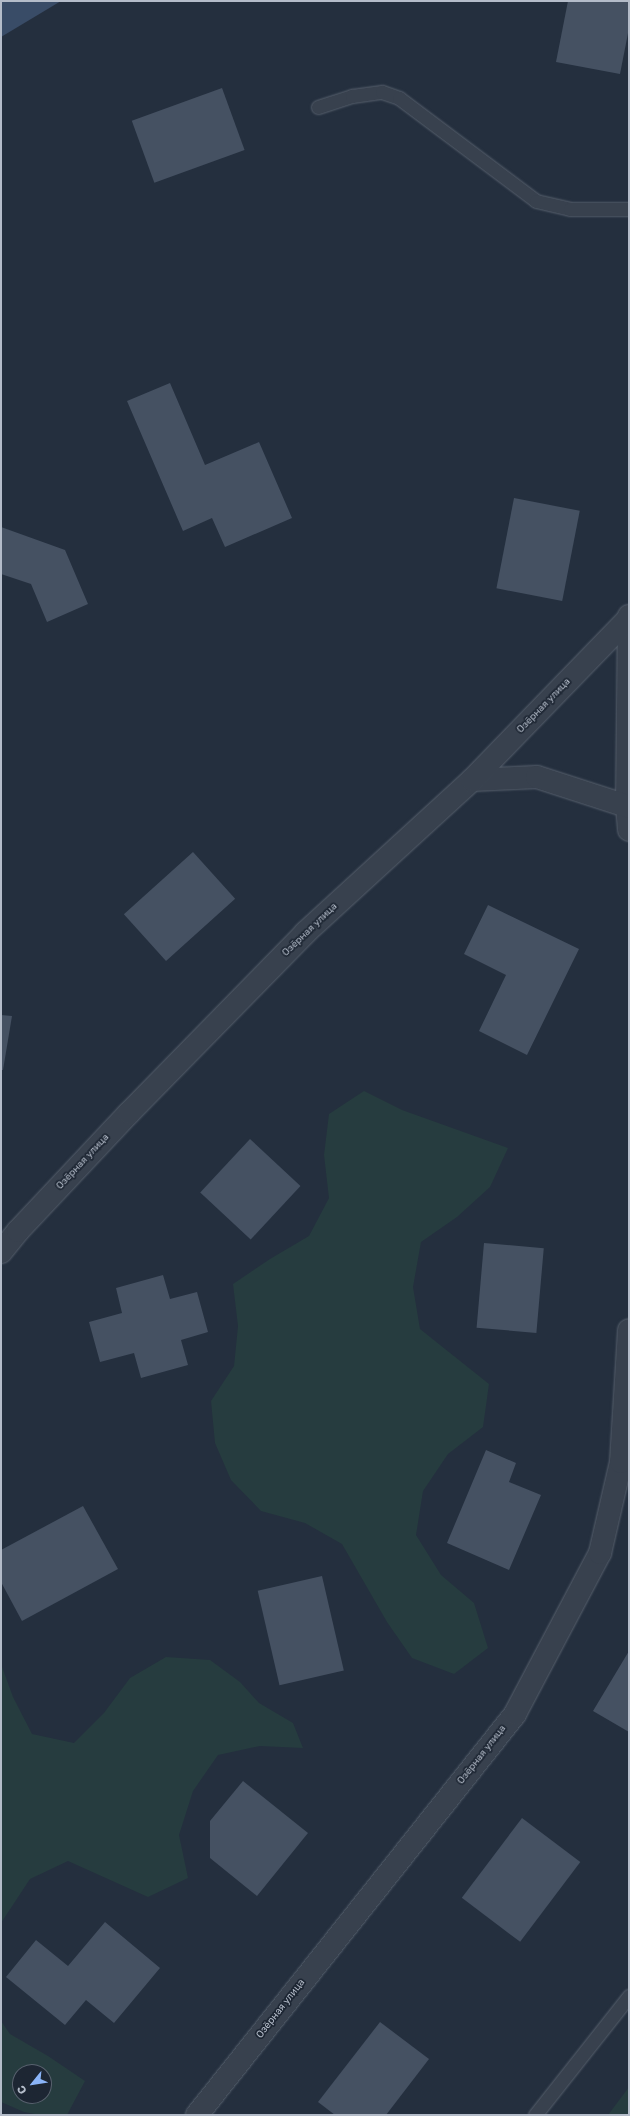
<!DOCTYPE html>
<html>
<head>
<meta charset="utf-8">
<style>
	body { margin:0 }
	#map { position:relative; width:630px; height:2116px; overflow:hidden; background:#242f3e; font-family:Rubik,sans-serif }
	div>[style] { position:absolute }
	.green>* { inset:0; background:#263c3f }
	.water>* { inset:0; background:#394c67 }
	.building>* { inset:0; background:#455162; transform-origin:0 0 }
	.roads { filter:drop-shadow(0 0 1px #565f6c) drop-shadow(0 0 1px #565f6c) }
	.lane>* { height:13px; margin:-6.5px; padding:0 6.5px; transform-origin:6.5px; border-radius:6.5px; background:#38414e }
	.street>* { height:22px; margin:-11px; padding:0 11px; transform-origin:11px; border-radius:11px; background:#38414e }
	span { translate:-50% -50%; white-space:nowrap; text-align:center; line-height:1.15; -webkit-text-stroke:3.5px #1d2633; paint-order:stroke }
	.street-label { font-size:10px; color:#b4bcc9 }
	.frame { position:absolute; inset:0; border:2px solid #b4bcc9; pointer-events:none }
	.north { position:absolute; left:12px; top:2064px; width:40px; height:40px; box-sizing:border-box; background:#1d2633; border:1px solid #59626f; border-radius:50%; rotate:240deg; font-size:11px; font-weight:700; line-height:16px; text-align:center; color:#b4bcc9 }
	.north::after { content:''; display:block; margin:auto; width:14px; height:18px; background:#8ab4f8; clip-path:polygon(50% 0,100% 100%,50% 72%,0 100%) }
</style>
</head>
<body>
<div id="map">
	<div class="green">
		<i style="clip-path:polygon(364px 1091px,402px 1110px,508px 1148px,490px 1187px,457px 1217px,421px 1242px,413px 1287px,420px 1329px,489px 1384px,483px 1427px,448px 1454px,423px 1491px,416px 1535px,441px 1575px,474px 1603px,488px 1648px,454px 1674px,412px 1658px,387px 1622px,342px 1544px,305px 1523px,261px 1511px,231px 1480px,215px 1443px,211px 1401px,234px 1366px,238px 1326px,233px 1284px,270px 1259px,309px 1236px,329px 1198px,324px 1155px,329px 1114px)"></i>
		<i style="clip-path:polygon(166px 1657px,210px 1660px,240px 1682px,259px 1703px,293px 1723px,303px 1748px,260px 1746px,218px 1755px,193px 1791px,179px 1835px,188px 1878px,148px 1897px,68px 1861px,30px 1879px,1px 1923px,1px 1664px,13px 1697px,32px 1734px,74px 1743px,104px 1713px,130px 1678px)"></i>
		<i style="clip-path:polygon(evenodd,1px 2021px,10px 2034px,48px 2056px,85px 2081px,67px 2115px,40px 2115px,24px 2112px,1px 2102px,1px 2021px,20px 2072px,44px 2072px,44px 2096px,20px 2096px,20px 2072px)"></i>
		<i style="clip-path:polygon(629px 2087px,629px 2115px,608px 2115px)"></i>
	</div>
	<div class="water">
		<i style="clip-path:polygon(1px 1px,61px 1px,1px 37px)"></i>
	</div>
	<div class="building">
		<i style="clip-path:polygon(568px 1px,629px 1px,629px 28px,620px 74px,556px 62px)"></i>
		<i style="left:222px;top:88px;width:66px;height:96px;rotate:70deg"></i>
		<i style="clip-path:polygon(170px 383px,205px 465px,259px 442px,292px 518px,225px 547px,212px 518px,183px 531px,127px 401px)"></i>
		<i style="left:514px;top:498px;width:67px;height:92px;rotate:11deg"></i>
		<i style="clip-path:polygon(1px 527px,65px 550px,88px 604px,47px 622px,31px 584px,1px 574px)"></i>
		<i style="left:193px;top:852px;width:63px;height:93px;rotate:48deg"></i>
		<i style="clip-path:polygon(488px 905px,579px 949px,527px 1055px,479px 1031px,506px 975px,464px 954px)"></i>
		<i style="clip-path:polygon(1px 1015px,12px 1016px,3px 1070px,1px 1070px)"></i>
		<i style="left:250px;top:1139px;width:69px;height:73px;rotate:43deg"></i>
		<i style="left:484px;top:1243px;width:60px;height:85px;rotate:5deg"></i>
		<i style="clip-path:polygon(163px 1275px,170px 1299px,197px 1292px,208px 1332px,181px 1340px,188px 1365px,141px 1378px,134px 1353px,100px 1362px,89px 1322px,122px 1313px,116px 1288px)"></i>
		<i style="clip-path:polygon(486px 1450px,516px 1463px,509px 1482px,541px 1495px,509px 1570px,447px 1543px)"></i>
		<i style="clip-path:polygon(83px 1506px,118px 1569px,22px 1621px,1px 1582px,1px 1550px)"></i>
		<i style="left:322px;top:1576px;width:97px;height:66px;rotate:77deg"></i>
		<i style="clip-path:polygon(629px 1651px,629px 1732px,593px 1711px)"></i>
		<i style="clip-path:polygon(243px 1781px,308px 1833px,257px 1896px,210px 1858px,210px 1821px)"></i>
		<i style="left:522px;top:1818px;width:73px;height:100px;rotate:37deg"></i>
		<i style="clip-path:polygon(105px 1922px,160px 1968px,114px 2023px,86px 2000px,65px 2025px,6px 1977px,36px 1940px,68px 1966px)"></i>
		<i style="clip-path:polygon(380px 2022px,429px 2059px,386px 2115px,335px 2115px,318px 2102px)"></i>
	</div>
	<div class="roads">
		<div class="lane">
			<i style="left:318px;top:107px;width:36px;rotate:-18deg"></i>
			<i style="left:352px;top:96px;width:30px;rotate:-8deg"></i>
			<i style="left:382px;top:92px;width:18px;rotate:19deg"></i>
			<i style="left:399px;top:98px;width:171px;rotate:36.9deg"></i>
			<i style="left:536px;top:201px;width:35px;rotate:13deg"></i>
			<i style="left:570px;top:209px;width:59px"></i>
			<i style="left:535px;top:2115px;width:152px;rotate:-51.7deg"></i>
		</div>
		<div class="street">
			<i style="left:629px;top:616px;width:190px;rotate:90.6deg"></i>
			<i style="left:627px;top:806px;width:24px;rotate:85deg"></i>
			<i style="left:472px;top:780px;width:65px;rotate:-2.6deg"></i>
			<i style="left:537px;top:777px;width:95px;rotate:17.9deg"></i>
			<i style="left:1px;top:1252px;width:27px;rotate:-51deg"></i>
			<i style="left:18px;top:1231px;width:162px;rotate:-46.8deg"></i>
			<i style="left:129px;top:1113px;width:252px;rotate:-45.6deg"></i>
			<i style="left:305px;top:933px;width:226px;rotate:-42.5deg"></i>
			<i style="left:472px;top:780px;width:226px;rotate:-45.9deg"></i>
			<i style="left:197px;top:2115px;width:512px;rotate:-51.58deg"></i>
			<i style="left:515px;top:1714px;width:182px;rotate:-62.2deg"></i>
			<i style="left:600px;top:1553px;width:93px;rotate:-77deg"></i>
			<i style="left:621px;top:1462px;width:132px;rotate:-86.5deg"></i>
		</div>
	</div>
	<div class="street-label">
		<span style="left:544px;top:706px;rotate:-46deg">Озёрная улица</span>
		<span style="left:310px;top:930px;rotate:-44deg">Озёрная улица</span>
		<span style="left:83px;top:1162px;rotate:-47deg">Озёрная улица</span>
		<span style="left:482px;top:1755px;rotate:-52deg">Озёрная улица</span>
		<span style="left:281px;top:2009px;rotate:-52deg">Озёрная улица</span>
	</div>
	<div class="frame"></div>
	<div class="north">С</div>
</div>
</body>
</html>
